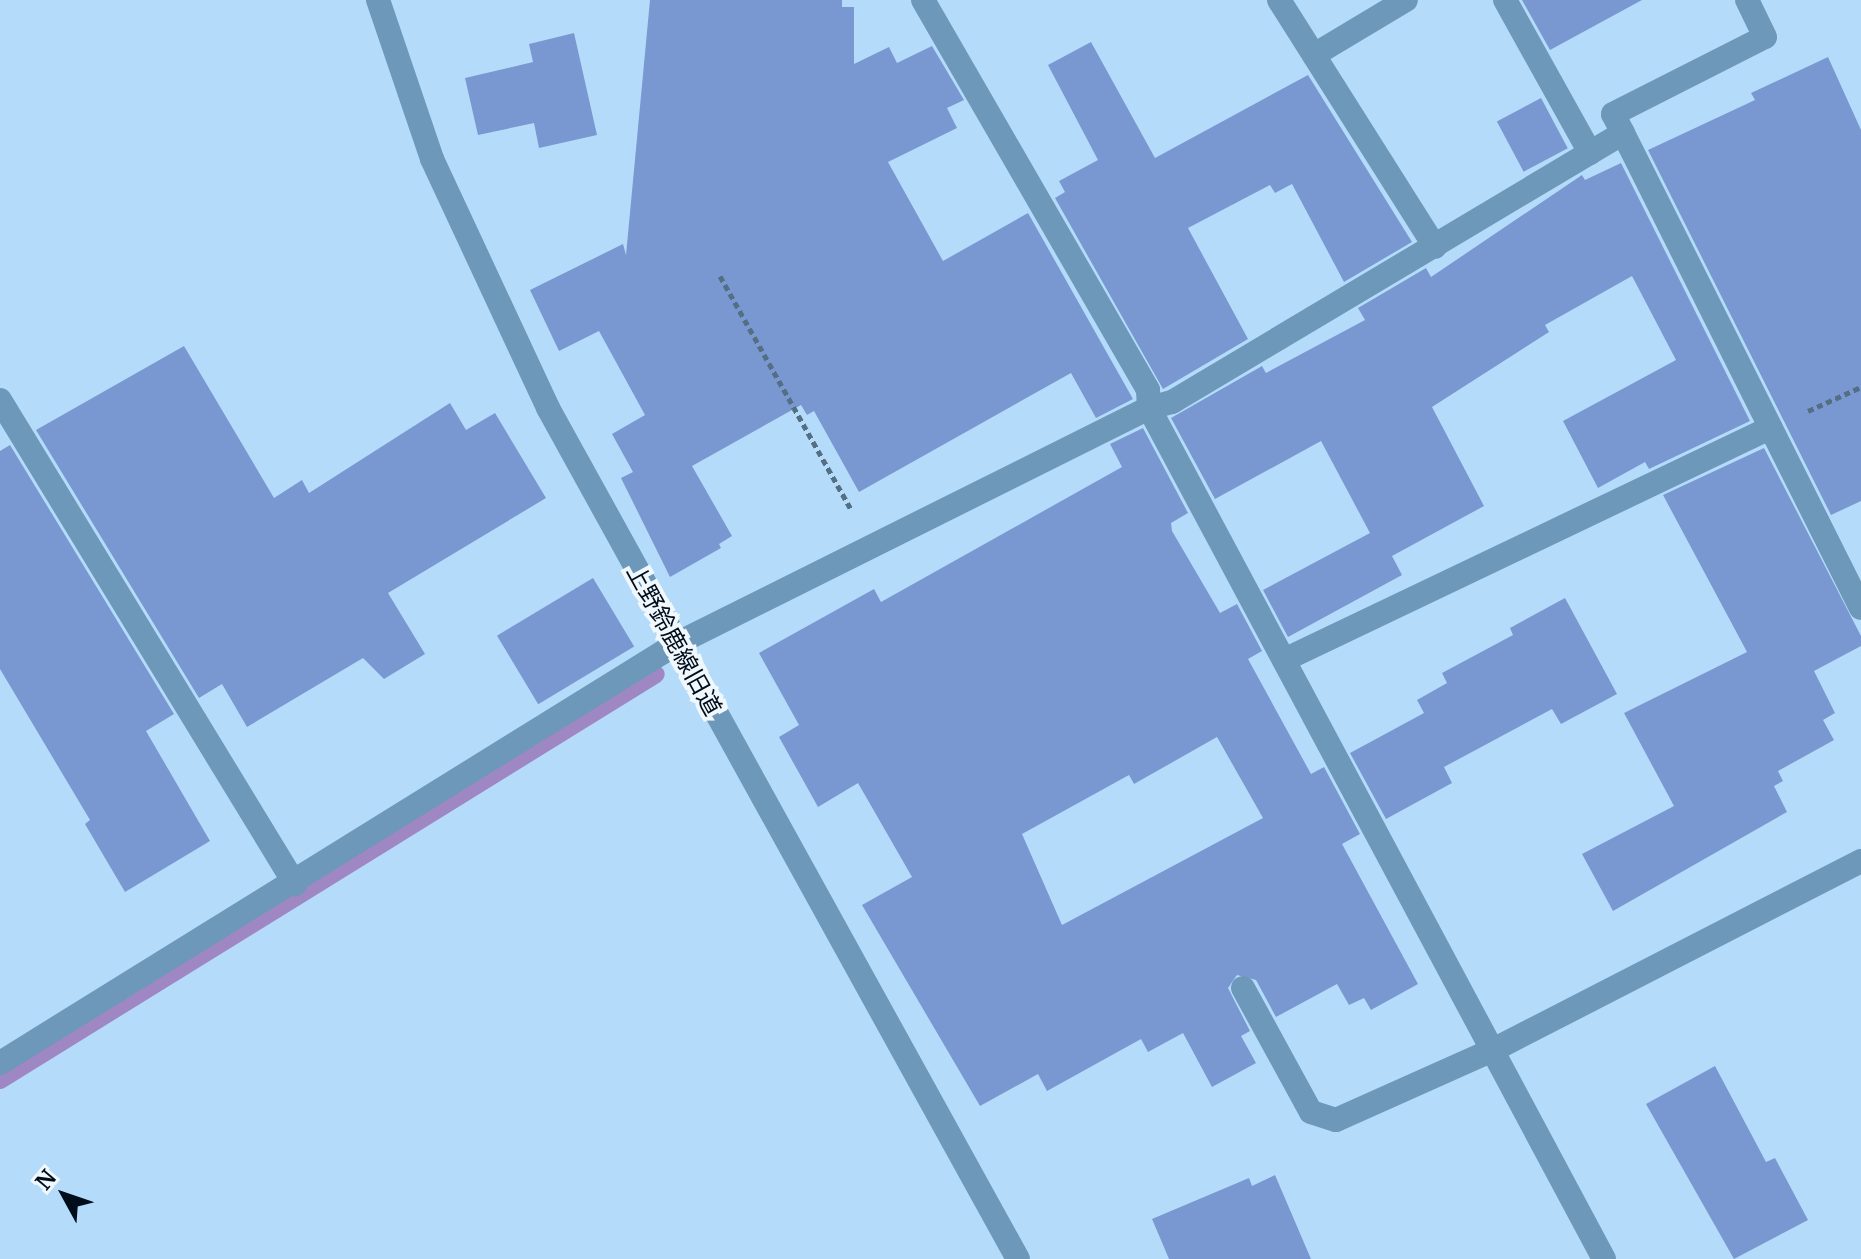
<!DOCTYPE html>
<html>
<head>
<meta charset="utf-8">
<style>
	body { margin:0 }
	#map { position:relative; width:1861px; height:1259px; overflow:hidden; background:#b4dcfa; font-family:Merriweather,"Noto Sans JP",serif }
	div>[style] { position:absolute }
	.stream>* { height:18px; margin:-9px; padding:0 9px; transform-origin:9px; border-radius:9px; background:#9f87c4 }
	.building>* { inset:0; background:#7998d1; transform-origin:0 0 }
	.path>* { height:5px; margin-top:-2.5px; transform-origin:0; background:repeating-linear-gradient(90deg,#546e83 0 6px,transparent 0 10px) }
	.minor>* { height:24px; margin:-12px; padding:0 12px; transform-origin:12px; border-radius:12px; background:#6d98b9 }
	span { translate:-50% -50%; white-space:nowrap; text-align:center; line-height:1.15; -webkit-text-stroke:8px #f1f8fd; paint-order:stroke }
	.street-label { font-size:24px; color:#000d1b }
	.north { position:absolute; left:24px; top:1155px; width:80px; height:80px; -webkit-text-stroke:6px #f1f8fd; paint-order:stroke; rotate:310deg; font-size:22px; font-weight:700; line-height:32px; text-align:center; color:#000d1b }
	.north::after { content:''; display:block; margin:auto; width:28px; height:36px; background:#000d1b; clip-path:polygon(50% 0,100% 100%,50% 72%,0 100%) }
</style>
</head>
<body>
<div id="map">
	<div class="stream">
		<i style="left:0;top:1080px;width:771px;rotate:-31.75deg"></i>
	</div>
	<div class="building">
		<i style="clip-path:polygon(650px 0,842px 0,842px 7px,854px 7px,854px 64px,889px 47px,897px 63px,932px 46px,964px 100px,947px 108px,957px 128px,888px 162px,943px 261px,1028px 213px,1133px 399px,1096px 418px,1071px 373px,859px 492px,814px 411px,807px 415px,801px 405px,692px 466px,732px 536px,719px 544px,721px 548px,670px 577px,621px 478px,633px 472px,612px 434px,645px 415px,599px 331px,559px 351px,530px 290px,623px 244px,626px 255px)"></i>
		<i style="clip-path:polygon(1522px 0,1642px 0,1550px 50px)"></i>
		<i style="clip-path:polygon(574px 33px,597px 135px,539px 148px,534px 123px,478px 135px,465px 78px,533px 62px,529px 44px)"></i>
		<i style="clip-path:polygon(1091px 42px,1155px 158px,1308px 75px,1412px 242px,1344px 282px,1292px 184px,1275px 193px,1270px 185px,1188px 228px,1248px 339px,1163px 389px,1055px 198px,1065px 192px,1059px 181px,1098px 160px,1048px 65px)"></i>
		<i style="clip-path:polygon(1828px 57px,1861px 130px,1861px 501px,1831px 515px,1648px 150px,1755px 100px,1751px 93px)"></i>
		<i style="left:1541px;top:98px;width:57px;height:50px;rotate:62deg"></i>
		<i style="clip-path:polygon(1621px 163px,1750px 421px,1649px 469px,1645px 462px,1598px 488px,1563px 421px,1676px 360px,1632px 276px,1545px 325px,1549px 332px,1432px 407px,1484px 506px,1392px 556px,1402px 575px,1288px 637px,1263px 590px,1370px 533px,1321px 441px,1215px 499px,1171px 418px,1262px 366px,1266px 373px,1365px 320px,1358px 308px,1426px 268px,1431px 277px,1582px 175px,1585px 180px)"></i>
		<i style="clip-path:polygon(184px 346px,274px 498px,302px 480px,309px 493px,450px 403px,466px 430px,495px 413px,546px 498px,388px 593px,425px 654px,384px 679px,363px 658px,247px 727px,222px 684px,199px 698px,36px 430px)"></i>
		<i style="clip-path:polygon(evenodd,1143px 428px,1188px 513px,1171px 523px,1172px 531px,1220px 613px,1237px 604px,1262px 651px,1248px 659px,1311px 774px,1324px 767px,1360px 834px,1342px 844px,1418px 984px,1371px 1010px,1364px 998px,1349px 1005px,1337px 984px,1276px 1017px,1256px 980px,1237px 975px,1228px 988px,1250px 1031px,1241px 1036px,1256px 1063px,1212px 1087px,1183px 1033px,1148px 1052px,1141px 1039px,1047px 1091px,1038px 1074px,980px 1106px,862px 905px,912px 877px,858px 783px,818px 807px,779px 737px,799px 725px,759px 653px,874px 589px,881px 602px,1122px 467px,1110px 444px,1143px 428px,1217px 737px,1263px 818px,1062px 925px,1022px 834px,1129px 775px,1134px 784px,1217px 737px)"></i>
		<i style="clip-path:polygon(10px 445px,174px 714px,146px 731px,210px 841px,125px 892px,85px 824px,90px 820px,0 669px,0 451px)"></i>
		<i style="clip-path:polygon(1764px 448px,1861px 636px,1861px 646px,1814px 671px,1835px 713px,1823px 720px,1834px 740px,1778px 771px,1783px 781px,1774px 786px,1787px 812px,1613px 911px,1582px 854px,1674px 806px,1624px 713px,1747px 652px,1663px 495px)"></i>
		<i style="left:593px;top:578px;width:80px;height:112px;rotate:59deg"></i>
		<i style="clip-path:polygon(1565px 598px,1617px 694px,1561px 724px,1552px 709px,1444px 767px,1452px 783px,1386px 819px,1350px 753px,1424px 713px,1417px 700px,1447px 683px,1442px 673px,1513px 635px,1510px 628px)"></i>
		<i style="clip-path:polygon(1715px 1066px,1766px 1162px,1775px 1158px,1808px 1220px,1734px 1259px,1646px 1104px)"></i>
		<i style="clip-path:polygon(1275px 1175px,1311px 1259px,1169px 1259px,1152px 1219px,1249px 1178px,1252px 1186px)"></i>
	</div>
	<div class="path">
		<i style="left:720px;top:276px;width:267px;rotate:60.7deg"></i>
		<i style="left:1808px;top:411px;width:58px;rotate:-24.4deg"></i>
	</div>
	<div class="minor">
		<i style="left:378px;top:0;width:168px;rotate:71.2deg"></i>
		<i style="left:432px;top:159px;width:275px;rotate:65deg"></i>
		<i style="left:548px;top:408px;width:972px;rotate:61.09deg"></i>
		<i style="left:923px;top:0;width:450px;rotate:60deg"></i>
		<i style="left:1148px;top:390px;width:18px;rotate:87deg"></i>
		<i style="left:1149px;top:408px;width:965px;rotate:61.87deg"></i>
		<i style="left:1279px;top:0;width:292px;rotate:57.7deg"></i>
		<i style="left:1505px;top:0;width:175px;rotate:60.9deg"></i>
		<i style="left:1314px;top:55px;width:107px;rotate:-30.9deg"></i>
		<i style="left:1623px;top:133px;width:21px;rotate:-118deg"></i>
		<i style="left:1613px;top:114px;width:170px;rotate:-26.9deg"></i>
		<i style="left:1765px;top:37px;width:41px;rotate:-115.9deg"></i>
		<i style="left:0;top:400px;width:567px;rotate:58.64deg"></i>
		<i style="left:1284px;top:660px;width:539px;rotate:-25.52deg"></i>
		<i style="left:1243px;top:988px;width:141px;rotate:61.3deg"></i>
		<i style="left:1311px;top:1112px;width:26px;rotate:18deg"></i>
		<i style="left:1336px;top:1120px;width:174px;rotate:-24.1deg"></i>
		<i style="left:1495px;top:1049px;width:411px;rotate:-27.2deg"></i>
		<i style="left:0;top:1063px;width:795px;rotate:-31.79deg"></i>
		<i style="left:676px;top:644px;width:529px;rotate:-26.52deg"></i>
		<i style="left:1149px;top:408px;width:24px;rotate:-15deg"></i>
		<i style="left:1172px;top:402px;width:525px;rotate:-30.81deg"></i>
		<i style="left:1623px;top:133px;width:531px;rotate:63.39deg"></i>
	</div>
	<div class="street-label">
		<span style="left:674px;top:640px;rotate:61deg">上野鈴鹿線旧道</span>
	</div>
	<div class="north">N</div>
</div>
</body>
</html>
